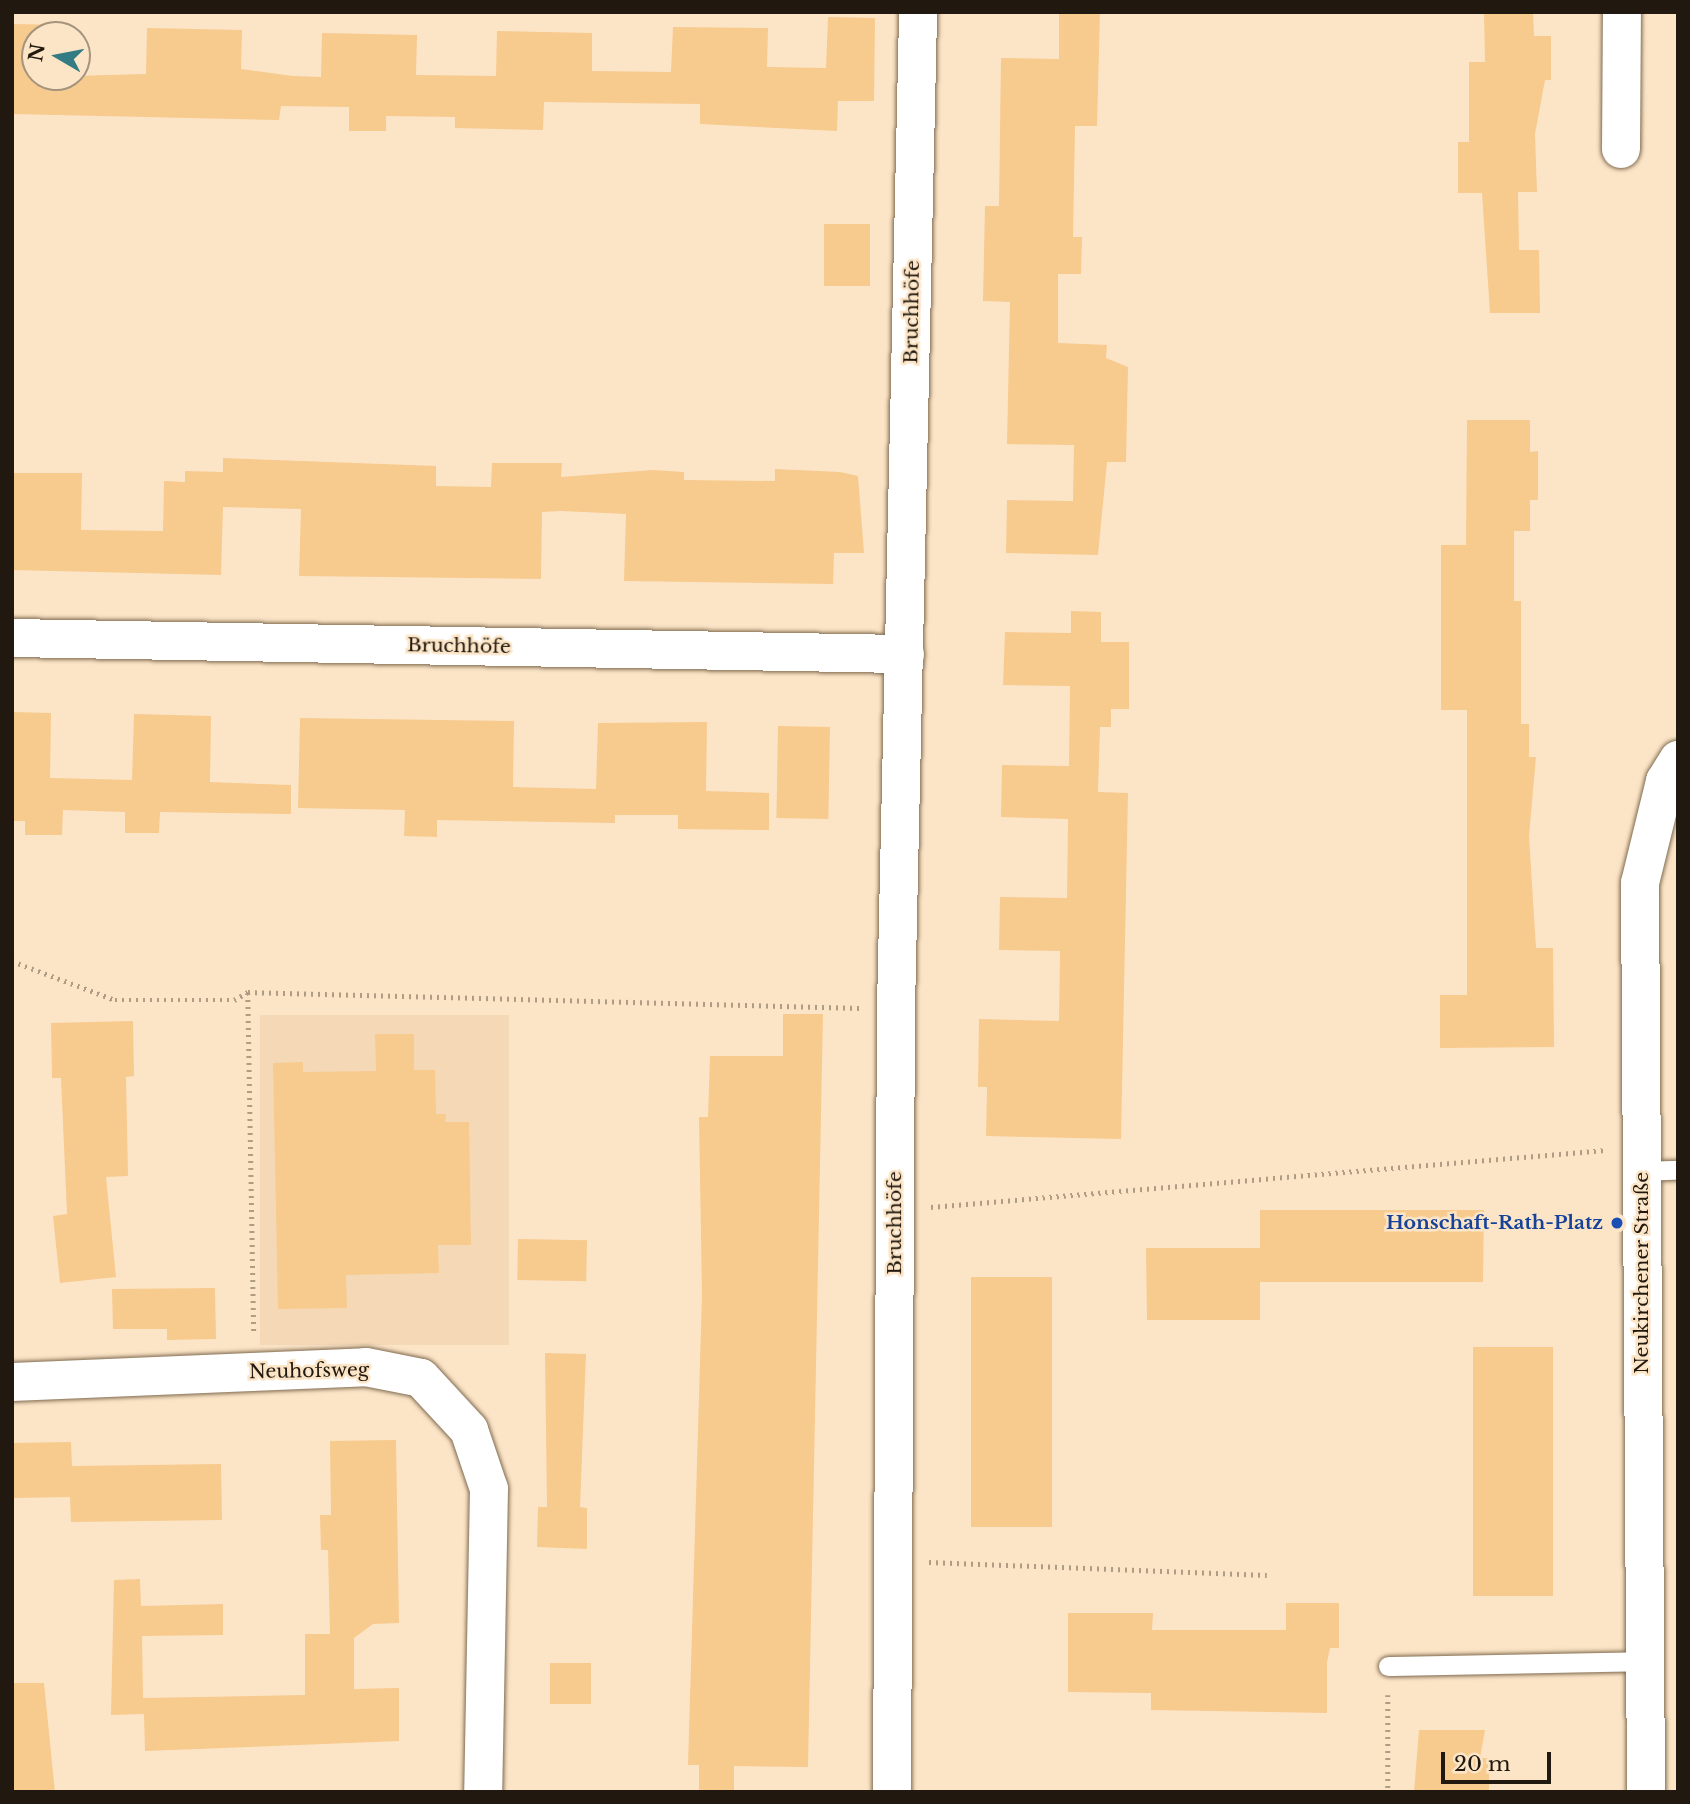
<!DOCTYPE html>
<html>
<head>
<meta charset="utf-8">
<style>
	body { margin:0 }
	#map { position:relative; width:1690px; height:1804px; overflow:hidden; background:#fce5c7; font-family:"Libre Baskerville",serif }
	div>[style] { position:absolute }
	.built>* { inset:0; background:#f5d9b6; transform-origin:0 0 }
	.building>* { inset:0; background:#f7ca8e; transform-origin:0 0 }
	.path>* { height:4.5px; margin-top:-2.25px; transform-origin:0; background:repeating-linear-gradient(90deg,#ae9c85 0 2px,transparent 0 7px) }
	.roads { filter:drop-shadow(0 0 2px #806b51) drop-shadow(0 0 2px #806b51) }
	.lane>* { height:19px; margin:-9.5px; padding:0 9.5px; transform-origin:9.5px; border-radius:9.5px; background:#fff }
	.street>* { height:38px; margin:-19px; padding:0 19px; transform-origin:19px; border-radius:19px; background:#fff }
	.dots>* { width:19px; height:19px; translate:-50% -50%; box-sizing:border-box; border:4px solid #fce5c7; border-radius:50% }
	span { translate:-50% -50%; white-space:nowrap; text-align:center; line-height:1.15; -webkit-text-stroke:5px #fce5c7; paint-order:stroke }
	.street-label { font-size:19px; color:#21190f }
	.transit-label { font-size:19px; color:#164399; font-weight:700 }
	.right { translate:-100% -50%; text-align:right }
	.frame { position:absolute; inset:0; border:14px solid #21190f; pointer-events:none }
	.north { position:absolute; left:21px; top:21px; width:70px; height:70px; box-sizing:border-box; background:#fce5c7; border:2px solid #a4937d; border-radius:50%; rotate:280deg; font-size:19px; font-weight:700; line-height:28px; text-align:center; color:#21190f }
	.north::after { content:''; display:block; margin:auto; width:24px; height:32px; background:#347c83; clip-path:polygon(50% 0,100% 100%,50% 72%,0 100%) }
	.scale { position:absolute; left:1441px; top:1752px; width:110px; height:32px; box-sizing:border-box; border:4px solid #21190f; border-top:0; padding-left:9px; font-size:21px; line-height:24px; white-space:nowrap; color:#21190f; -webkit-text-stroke:5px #fce5c7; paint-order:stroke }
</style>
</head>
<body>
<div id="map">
	<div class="built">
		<i style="left:260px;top:1015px;width:249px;height:330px"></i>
	</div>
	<div class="building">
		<i style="clip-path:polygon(1059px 12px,1100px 12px,1097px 126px,1075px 126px,1073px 237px,1082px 237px,1081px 274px,1058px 274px,1058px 343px,1107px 345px,1106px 358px,1128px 367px,1126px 462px,1107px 462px,1098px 555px,1006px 553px,1007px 500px,1073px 501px,1074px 445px,1007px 444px,1010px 302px,983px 301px,985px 206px,999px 206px,1001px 58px,1059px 59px)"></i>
		<i style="clip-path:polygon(1484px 12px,1533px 12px,1534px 36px,1551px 36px,1551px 80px,1545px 80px,1535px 134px,1537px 192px,1518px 192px,1519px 250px,1539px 250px,1540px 313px,1490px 313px,1482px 193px,1458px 193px,1458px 142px,1469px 142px,1469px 62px,1485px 62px)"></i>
		<i style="clip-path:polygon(828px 17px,875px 18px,874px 101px,838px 101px,837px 131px,700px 124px,700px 104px,544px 102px,543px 130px,455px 128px,455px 117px,386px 116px,386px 131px,349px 131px,349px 107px,281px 106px,279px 120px,12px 114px,12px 24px,64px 25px,64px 35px,35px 35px,35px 77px,146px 74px,147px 28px,242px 30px,241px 69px,293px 76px,321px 77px,322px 33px,417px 35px,416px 75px,496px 76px,497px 31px,592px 33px,592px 71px,671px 72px,673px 27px,768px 28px,767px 67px,826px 68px)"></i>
		<i style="left:824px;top:224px;width:46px;height:62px"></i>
		<i style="clip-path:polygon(1467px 420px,1530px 420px,1530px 452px,1538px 451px,1538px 500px,1530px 500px,1530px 531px,1514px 531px,1514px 601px,1521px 601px,1521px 724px,1529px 724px,1529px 757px,1536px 757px,1529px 836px,1536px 948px,1553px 948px,1554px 1047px,1440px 1048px,1440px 995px,1467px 995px,1467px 710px,1441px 710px,1441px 545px,1466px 545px)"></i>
		<i style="clip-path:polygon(223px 458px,436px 466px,436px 486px,491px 487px,492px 463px,562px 463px,561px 477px,653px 470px,684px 472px,684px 480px,775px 481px,775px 469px,840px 472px,858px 476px,864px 553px,834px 553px,833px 584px,624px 581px,626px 514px,561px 511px,542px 512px,541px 579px,299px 576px,301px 509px,223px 507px,221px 575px,12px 570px,12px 473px,82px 473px,81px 530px,163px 531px,164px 481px,185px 482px,185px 471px,223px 472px)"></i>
		<i style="clip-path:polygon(1071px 611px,1101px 612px,1101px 642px,1129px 642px,1129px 709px,1111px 709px,1111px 727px,1100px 727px,1098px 792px,1128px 793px,1121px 1139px,986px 1136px,987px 1087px,978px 1087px,979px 1019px,1059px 1021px,1060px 951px,999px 950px,1000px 897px,1067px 898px,1068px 819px,1001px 817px,1002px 765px,1069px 766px,1070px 686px,1003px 685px,1005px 632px,1071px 633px)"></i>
		<i style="clip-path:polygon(12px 712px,51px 713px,50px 778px,132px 780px,134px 714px,211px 716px,210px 782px,291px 785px,291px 814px,160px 812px,159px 833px,125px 833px,125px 812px,63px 810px,62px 835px,25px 835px,25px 821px,12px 821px)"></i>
		<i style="clip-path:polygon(300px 718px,514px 721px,513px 787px,596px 789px,598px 723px,707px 722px,706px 791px,769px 793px,769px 830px,678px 829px,678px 815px,615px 815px,615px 823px,437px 820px,437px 837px,404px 836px,405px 810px,298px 808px)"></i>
		<i style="left:778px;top:726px;width:52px;height:92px;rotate:1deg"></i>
		<i style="clip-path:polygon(783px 1014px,823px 1014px,808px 1767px,734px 1766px,734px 1792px,699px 1792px,699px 1765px,688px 1765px,702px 1295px,699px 1117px,708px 1117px,710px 1056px,783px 1056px)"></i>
		<i style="clip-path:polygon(133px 1021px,134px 1076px,126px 1077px,128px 1176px,106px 1177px,116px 1277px,60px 1283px,53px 1216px,67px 1214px,61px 1078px,52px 1078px,51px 1023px)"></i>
		<i style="clip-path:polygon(375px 1034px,414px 1034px,414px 1070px,435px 1070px,436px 1114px,446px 1114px,445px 1122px,469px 1122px,471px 1245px,438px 1245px,439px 1273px,346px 1275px,347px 1308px,278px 1309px,273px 1063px,303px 1062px,303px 1072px,376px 1071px)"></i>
		<i style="clip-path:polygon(1260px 1210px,1484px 1210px,1483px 1282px,1260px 1282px,1260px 1320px,1147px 1320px,1146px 1248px,1260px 1248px)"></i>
		<i style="left:518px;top:1239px;width:69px;height:41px;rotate:1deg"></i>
		<i style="left:971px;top:1277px;width:81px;height:250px"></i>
		<i style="clip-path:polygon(215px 1288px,216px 1339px,167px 1340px,167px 1329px,113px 1329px,112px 1289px)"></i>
		<i style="left:1473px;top:1347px;width:80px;height:249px"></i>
		<i style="clip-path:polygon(545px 1353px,586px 1354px,580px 1507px,587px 1508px,587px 1549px,537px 1547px,538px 1507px,547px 1507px)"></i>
		<i style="clip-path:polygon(396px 1440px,399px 1623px,373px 1624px,354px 1638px,354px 1689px,399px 1688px,399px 1741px,145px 1751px,144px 1714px,111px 1715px,114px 1580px,140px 1579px,141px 1606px,223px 1604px,223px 1635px,142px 1636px,143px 1698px,305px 1695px,305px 1634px,330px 1634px,328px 1550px,321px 1550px,320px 1515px,331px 1515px,330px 1441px)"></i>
		<i style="clip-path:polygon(71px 1442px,72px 1466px,221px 1464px,222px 1520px,71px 1522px,70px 1497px,12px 1498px,12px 1443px)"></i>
		<i style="clip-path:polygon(1286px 1603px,1339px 1603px,1339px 1648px,1330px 1648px,1327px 1662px,1327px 1713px,1151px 1710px,1151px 1693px,1068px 1692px,1068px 1613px,1153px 1613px,1152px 1630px,1286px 1630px)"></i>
		<i style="left:550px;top:1663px;width:41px;height:41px"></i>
		<i style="clip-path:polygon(12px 1683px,44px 1683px,55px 1792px,12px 1792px)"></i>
		<i style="clip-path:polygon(1419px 1730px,1485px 1730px,1480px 1758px,1489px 1758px,1489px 1792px,1414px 1792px)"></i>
	</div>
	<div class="path">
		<i style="left:12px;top:961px;width:110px;rotate:20.7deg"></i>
		<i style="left:115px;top:1000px;width:119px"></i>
		<i style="left:234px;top:1000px;width:16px;rotate:-30deg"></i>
		<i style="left:248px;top:992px;width:612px;rotate:1.5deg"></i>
		<i style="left:248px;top:993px;width:341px;rotate:89deg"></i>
		<i style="left:931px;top:1207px;width:677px;rotate:-4.83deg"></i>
		<i style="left:929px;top:1562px;width:338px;rotate:2.2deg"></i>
		<i style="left:1388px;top:1695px;width:97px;rotate:90deg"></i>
	</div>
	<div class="roads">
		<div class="lane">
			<i style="left:1641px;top:1171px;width:37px;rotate:-2deg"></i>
			<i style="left:1388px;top:1666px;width:256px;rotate:-1.1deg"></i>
		</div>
		<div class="street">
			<i style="left:1621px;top:149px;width:137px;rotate:-89.6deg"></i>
			<i style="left:12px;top:638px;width:893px;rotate:1.03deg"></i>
			<i style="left:12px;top:1382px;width:354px;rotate:-2.4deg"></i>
			<i style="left:366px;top:1367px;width:56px;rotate:11.3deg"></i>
			<i style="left:421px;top:1378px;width:71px;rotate:47.3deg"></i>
			<i style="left:469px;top:1430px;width:62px;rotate:71.3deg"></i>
			<i style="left:489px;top:1489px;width:303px;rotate:91.1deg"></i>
			<i style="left:892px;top:1792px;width:784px;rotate:-89.71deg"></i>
			<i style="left:896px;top:1008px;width:996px;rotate:-88.73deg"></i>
			<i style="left:1646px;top:1792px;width:909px;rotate:-90.38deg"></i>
			<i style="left:1640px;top:883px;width:105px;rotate:-76.2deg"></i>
			<i style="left:1665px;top:781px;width:25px;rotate:-58deg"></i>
		</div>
	</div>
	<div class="dots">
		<i style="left:1617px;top:1223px;background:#1a4fb4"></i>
	</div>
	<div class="street-label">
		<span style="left:912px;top:312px;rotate:-89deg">Bruchhöfe</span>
		<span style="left:459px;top:646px;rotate:1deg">Bruchhöfe</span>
		<span style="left:895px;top:1223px;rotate:-90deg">Bruchhöfe</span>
		<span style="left:1642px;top:1273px;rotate:-90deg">Neukirchener Straße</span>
		<span style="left:309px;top:1371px;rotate:-1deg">Neuhofsweg</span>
	</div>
	<div class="transit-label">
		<span class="right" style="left:1603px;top:1223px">Honschaft-Rath-Platz</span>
	</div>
	<div class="frame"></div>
	<div class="north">N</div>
	<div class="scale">20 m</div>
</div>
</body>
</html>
